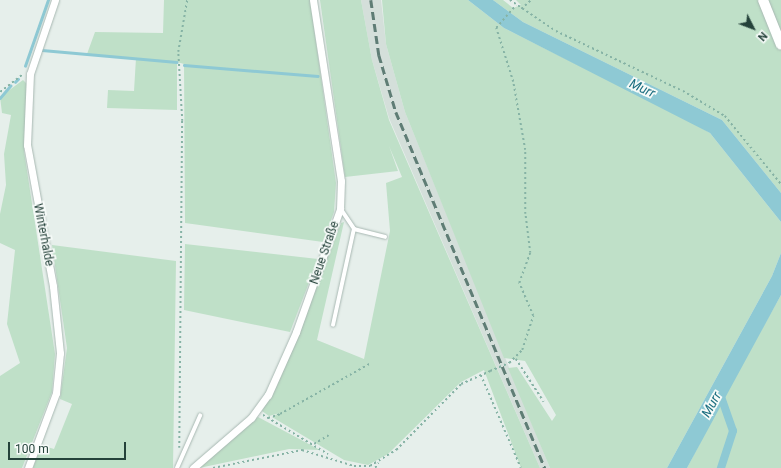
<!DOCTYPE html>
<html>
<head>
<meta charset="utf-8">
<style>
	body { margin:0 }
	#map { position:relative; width:781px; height:468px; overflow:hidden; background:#e6efeb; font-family:Roboto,sans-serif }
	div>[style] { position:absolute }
	.built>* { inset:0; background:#d4dfda }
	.green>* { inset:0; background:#bfe0c8 }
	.water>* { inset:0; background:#8ec9d4 }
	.stream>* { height:2.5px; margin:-1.25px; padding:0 1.25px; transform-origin:1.25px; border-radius:1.25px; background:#8ec9d4 }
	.canal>* { height:8px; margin:-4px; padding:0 4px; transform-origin:4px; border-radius:4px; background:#8ec9d4 }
	.path>* { height:1.5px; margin-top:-0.75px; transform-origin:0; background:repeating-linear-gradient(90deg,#86b3a5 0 2px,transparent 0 5px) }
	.roads { filter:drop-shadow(0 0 1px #a8b8b2) drop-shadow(0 0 1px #a8b8b2) }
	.lane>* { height:3.5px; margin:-1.75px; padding:0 1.75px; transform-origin:1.75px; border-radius:1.75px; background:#fff }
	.street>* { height:7px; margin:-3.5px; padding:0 3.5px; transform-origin:3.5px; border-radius:3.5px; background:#fff }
	.secondary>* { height:10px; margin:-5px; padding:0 5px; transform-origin:5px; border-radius:5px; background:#fff }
	.rail>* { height:2.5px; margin-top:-1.25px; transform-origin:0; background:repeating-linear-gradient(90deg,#5f7d75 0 8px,transparent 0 12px) }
	.path-bridge>* { height:1.5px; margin-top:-0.75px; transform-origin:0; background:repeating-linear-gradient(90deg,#86b3a5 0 2px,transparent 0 5px) }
	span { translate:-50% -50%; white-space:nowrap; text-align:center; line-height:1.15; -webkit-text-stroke:3.5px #f7fbf9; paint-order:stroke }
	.street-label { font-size:12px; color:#24423a }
	.water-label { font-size:13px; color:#1c6f80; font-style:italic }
	.north { position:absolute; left:733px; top:8px; width:40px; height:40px; -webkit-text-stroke:3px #f7fbf9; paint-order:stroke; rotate:132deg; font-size:11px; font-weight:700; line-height:16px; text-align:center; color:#24423a }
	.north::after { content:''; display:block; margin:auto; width:14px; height:18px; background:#24423a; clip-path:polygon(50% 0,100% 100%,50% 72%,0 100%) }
	.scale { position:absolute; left:8px; top:442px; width:118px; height:18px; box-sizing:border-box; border:2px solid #24423a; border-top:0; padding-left:5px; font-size:12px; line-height:14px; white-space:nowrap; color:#24423a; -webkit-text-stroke:3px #f7fbf9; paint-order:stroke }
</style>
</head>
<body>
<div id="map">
	<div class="built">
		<i style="clip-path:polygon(361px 0,381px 0,386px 44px,405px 112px,550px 468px,540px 468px,389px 118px,372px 60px)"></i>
	</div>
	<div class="green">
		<i style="clip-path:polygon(164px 0,310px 0,336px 183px,334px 212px,323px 242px,185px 223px,184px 64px,177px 62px,177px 110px,107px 108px,108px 90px,134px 91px,136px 58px,87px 54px,95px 32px,163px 33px)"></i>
		<i style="clip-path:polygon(320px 0,361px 0,372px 60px,389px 120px,540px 468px,521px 468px,484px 370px,461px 382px,388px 454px,368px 465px,344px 460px,272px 417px,371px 363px,280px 413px,269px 416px,262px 411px,284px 368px,341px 223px,344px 222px,317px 340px,364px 359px,390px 231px,386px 183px,402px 177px,389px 146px,398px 171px,345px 177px)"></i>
		<i style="clip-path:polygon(382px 0,468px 0,504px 28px,692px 122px,710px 133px,781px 222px,781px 253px,772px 276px,667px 468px,550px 468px,508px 368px,517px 367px,552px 421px,556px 415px,525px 361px,504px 358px,405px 112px,386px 44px)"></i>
		<i style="clip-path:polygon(493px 0,503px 0,513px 8px,521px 5px,516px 0,781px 0,781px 193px,722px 120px,523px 22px)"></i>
		<i style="clip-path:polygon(23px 80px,27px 84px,24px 151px,55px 354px,52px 392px,22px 468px,0 468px,0 376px,20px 363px,7px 324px,15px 250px,0 243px,0 214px,6px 185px,4px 154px,11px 115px,2px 113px,0 97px)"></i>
		<i style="clip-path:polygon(185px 244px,318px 259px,290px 332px,184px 310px)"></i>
		<i style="clip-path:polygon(52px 245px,176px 261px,173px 468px,33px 468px,41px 445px,54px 449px,72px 404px,60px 399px,67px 348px)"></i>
		<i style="clip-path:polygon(781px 295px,781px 468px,687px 468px,727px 391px)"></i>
		<i style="clip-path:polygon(258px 417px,320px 450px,289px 449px,199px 468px)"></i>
	</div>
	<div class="water">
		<i style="clip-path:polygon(468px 0,493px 0,523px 22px,722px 120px,781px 193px,781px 222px,710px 133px,504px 28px)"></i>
		<i style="clip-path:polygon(781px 253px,781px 295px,687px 468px,667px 468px,772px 276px)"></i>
	</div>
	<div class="stream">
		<i style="left:42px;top:50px;width:135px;rotate:5.1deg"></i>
		<i style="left:184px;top:65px;width:134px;rotate:4.7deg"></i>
		<i style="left:25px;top:66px;width:70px;rotate:-70.8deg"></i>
		<i style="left:15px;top:82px;width:4px;rotate:-45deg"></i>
		<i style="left:0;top:98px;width:16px;rotate:-50deg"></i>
	</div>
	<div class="canal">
		<i style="left:719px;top:391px;width:42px;rotate:70.7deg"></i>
		<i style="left:733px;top:431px;width:39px;rotate:108deg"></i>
	</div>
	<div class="path">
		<i style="left:510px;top:0;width:55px;rotate:34deg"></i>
		<i style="left:556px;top:31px;width:140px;rotate:25.3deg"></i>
		<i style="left:683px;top:91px;width:49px;rotate:30.8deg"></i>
		<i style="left:725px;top:116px;width:88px;rotate:50.5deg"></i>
		<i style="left:521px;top:9px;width:13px;rotate:-42deg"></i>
		<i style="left:0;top:92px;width:28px;rotate:-38deg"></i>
		<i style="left:516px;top:359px;width:51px;rotate:56.9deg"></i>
		<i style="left:509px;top:363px;width:18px;rotate:-45deg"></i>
		<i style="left:522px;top:350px;width:36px;rotate:-72deg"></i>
		<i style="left:533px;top:316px;width:36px;rotate:-113deg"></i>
		<i style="left:519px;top:283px;width:32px;rotate:-70deg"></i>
		<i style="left:530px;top:253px;width:39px;rotate:-97deg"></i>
		<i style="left:525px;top:214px;width:64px;rotate:-90deg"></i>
		<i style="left:525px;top:150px;width:69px;rotate:-100deg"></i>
		<i style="left:513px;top:82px;width:57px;rotate:-107.5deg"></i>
		<i style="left:496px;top:28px;width:30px;rotate:-49deg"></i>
		<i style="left:481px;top:375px;width:101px;rotate:66.7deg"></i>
		<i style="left:263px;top:415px;width:76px;rotate:31deg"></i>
		<i style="left:268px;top:418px;width:13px;rotate:-18deg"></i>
		<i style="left:280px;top:414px;width:104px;rotate:-29.3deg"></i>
		<i style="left:314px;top:444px;width:17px;rotate:-31deg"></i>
		<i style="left:179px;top:448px;width:327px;rotate:-89.5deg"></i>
		<i style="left:182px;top:121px;width:69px;rotate:-93.3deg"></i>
		<i style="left:178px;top:52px;width:53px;rotate:-80.2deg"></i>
		<i style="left:213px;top:468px;width:91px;rotate:-11.4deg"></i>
		<i style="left:302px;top:450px;width:54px;rotate:17.1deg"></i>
		<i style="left:354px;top:466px;width:16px"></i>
		<i style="left:370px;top:466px;width:31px;rotate:-32deg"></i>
		<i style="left:396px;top:450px;width:93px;rotate:-45.4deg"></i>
		<i style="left:461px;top:384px;width:32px;rotate:-24deg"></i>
		<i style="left:375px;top:468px;width:6px;rotate:-59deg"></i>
	</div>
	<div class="roads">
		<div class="lane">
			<i style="left:354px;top:229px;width:32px;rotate:14deg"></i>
			<i style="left:333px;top:325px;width:98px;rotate:-77.7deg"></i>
			<i style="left:354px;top:229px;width:23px;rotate:-124deg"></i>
			<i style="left:177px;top:468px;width:57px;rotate:-66.1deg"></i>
		</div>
		<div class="street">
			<i style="left:28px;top:468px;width:80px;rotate:-69.5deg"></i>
			<i style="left:56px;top:393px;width:40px;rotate:-84.3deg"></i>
			<i style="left:60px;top:353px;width:67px;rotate:-96deg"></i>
			<i style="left:53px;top:286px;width:143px;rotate:-100.4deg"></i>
			<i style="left:27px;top:145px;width:71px;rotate:-87.6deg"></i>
			<i style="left:30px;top:74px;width:78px;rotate:-71.3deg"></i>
			<i style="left:193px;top:468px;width:77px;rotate:-40.8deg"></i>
			<i style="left:251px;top:418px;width:29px;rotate:-54deg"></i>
			<i style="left:268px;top:395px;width:69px;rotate:-66deg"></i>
			<i style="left:296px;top:332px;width:131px;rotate:-70.3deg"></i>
			<i style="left:340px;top:209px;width:28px;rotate:-88deg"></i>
			<i style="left:341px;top:181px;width:183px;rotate:-98.8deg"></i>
		</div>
		<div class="secondary">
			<i style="left:763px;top:0;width:48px;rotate:68.2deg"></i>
		</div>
	</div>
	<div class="rail">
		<i style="left:371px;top:0;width:56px;rotate:81.7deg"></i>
		<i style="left:379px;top:55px;width:59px;rotate:73.4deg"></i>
		<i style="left:396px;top:112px;width:386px;rotate:67.3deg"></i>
	</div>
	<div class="path-bridge">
		<i style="left:490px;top:371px;width:21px;rotate:-23deg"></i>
	</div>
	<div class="street-label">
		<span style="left:43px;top:235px;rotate:79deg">Winterhalde</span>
		<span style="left:325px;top:253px;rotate:-71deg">Neue Straße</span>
	</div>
	<div class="water-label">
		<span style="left:642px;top:89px;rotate:25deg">Murr</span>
		<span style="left:712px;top:405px;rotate:-61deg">Murr</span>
	</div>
	<div class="north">N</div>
	<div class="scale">100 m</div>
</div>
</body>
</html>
